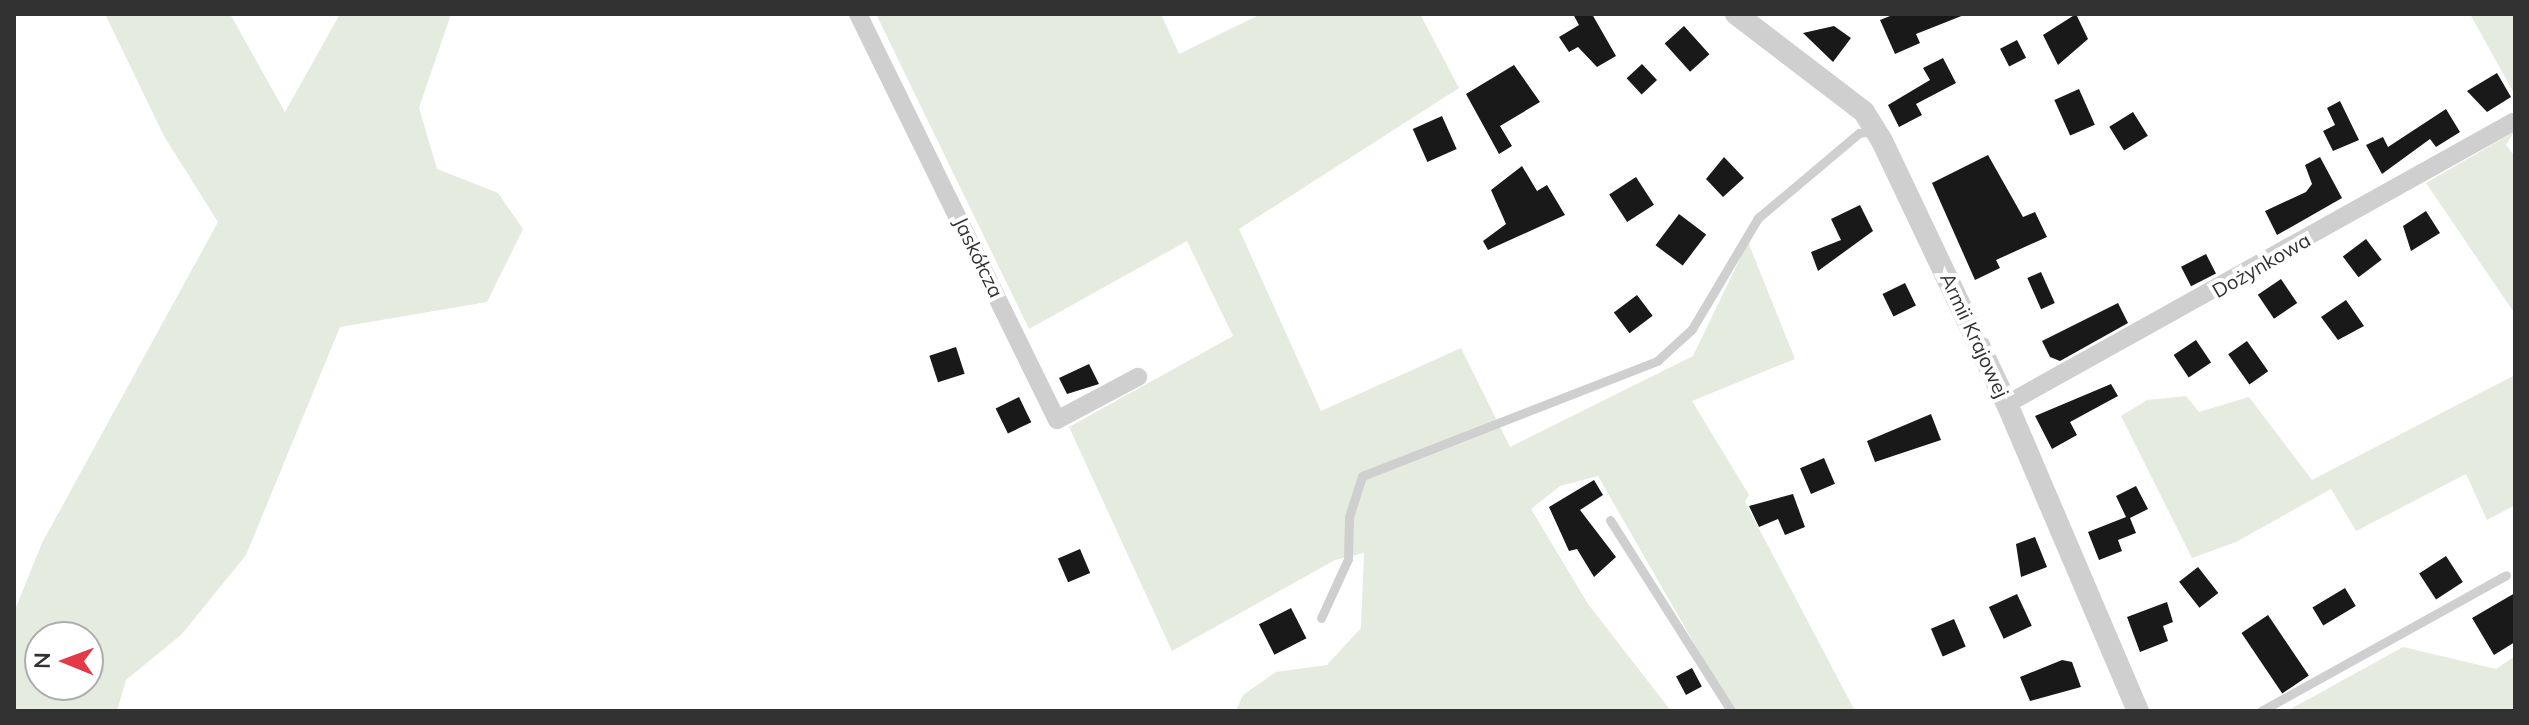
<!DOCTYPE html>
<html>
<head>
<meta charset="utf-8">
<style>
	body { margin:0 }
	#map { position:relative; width:2529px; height:725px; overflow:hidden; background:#fff; font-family:Mulish,sans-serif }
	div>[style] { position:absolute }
	.green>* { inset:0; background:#e5ebde }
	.building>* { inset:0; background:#191919; transform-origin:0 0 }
	.service>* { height:9px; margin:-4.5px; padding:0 4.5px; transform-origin:4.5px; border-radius:4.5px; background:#cfcfcf }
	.minor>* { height:18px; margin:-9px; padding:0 9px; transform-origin:9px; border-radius:9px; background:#cfcfcf }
	.tertiary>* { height:22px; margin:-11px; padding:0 11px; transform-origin:11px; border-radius:11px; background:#cfcfcf }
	span { translate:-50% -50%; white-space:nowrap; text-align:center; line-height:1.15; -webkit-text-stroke:8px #fff; paint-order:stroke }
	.street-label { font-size:20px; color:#323232 }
	.frame { position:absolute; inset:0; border:16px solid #323232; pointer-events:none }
	.north { position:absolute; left:24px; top:621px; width:80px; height:80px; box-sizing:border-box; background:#fff; border:2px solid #adadad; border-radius:50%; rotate:271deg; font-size:22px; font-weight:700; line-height:32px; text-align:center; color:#323232 }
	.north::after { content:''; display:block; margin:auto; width:28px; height:36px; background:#e43948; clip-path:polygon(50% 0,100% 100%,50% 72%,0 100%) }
</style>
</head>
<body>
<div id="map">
	<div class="green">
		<i style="clip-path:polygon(evenodd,105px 14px,230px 14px,285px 112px,340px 14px,451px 14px,419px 108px,437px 169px,498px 193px,523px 229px,487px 302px,340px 327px,246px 555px,182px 634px,126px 680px,117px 711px,14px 711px,14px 612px,42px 543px,218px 222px,164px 136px,105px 14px,40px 637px,88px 637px,88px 685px,40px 685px,40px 637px)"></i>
		<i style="clip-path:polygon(876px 14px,1161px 14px,1179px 54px,1261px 14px,1420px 14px,1459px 88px,1239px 229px,1321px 411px,1461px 348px,1510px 447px,1693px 356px,1748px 242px,1795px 359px,1692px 401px,1749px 495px,1745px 502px,1855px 711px,1733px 711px,1598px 476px,1560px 486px,1531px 509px,1588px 604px,1671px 711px,1236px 711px,1243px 695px,1276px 672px,1327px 665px,1361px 628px,1364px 553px,1335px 560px,1172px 651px,1069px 427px,1233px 336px,1187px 241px,1029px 329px)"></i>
		<i style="clip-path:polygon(2470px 14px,2515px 14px,2515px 95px)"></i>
		<i style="clip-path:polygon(2514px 132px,2506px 145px,2515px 156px,2515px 314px,2426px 183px)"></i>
		<i style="clip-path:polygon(2515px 375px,2515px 505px,2487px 520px,2466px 474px,2356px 531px,2331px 489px,2236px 542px,2192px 558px,2121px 416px,2147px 400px,2186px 396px,2199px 412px,2249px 397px,2312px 480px)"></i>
		<i style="clip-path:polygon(2403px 647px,2496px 669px,2515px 656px,2515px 711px,2287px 711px)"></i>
	</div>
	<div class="building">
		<i style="clip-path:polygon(1573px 14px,1592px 14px,1616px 56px,1597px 67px,1578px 47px,1569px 52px,1559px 37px,1579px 25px)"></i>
		<i style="clip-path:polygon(1895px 14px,1964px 14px,1964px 15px,1916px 34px,1920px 43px,1895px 54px,1880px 20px)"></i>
		<i style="clip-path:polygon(2076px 14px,2088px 39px,2058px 65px,2043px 35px)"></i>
		<i style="left:1684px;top:26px;width:38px;height:26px;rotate:48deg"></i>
		<i style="clip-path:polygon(1834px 26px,1851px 38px,1833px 62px,1803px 33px)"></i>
		<i style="left:2017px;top:40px;width:20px;height:19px;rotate:63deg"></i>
		<i style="clip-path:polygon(1943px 58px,1956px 83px,1916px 104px,1922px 115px,1899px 127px,1888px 105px,1930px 80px,1923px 68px)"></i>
		<i style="left:1642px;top:64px;width:22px;height:21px;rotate:47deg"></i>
		<i style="clip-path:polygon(1514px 65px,1540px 102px,1500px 126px,1512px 146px,1499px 154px,1466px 94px)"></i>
		<i style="clip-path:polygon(2497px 73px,2511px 97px,2487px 112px,2467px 91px)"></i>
		<i style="left:2079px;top:89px;width:39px;height:27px;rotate:66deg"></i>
		<i style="clip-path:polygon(2340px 101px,2359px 140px,2333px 151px,2323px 131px,2335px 125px,2327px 108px)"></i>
		<i style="clip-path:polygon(2446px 109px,2460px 132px,2436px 147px,2430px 139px,2382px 174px,2366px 145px,2383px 137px,2388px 147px)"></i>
		<i style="left:2133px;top:112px;width:28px;height:28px;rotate:58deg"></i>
		<i style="left:1442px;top:116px;width:36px;height:32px;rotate:66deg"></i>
		<i style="clip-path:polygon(1988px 155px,2023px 217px,2035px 212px,2047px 237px,1996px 260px,2000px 268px,1975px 280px,1932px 183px)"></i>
		<i style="clip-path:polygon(1724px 157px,1744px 178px,1723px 197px,1706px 179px)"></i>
		<i style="clip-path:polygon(2320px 157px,2342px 198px,2277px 235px,2265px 211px,2306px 192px,2312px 184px,2305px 165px)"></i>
		<i style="clip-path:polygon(1522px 166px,1537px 191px,1547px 185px,1565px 215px,1488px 250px,1483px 241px,1506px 224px,1491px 190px)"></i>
		<i style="left:1636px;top:177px;width:33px;height:32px;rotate:57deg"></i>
		<i style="clip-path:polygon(1860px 205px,1873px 231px,1818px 271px,1811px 252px,1841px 240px,1831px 219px)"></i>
		<i style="clip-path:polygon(2426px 211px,2440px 233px,2411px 251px,2403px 226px)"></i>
		<i style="left:1679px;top:214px;width:34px;height:39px;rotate:37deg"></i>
		<i style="left:2366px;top:239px;width:26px;height:29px;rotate:53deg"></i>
		<i style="left:2206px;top:254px;width:22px;height:28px;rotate:63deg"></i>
		<i style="left:2041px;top:272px;width:34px;height:15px;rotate:66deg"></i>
		<i style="left:2281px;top:279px;width:29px;height:28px;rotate:56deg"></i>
		<i style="left:1905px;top:283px;width:25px;height:25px;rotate:64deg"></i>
		<i style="left:1637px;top:295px;width:26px;height:29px;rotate:53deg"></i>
		<i style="clip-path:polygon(2346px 300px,2364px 326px,2338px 340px,2321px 317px)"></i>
		<i style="clip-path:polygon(2118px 303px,2128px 323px,2060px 361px,2050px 357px,2042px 341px)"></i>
		<i style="left:2196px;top:340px;width:27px;height:27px;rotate:56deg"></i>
		<i style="left:2247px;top:341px;width:37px;height:23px;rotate:55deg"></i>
		<i style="left:956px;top:347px;width:28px;height:28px;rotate:72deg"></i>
		<i style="clip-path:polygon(1089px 364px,1099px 384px,1067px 394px,1059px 378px)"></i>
		<i style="clip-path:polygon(2111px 384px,2118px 396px,2070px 422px,2077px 435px,2052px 449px,2035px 416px)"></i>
		<i style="left:1019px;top:397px;width:28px;height:26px;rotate:64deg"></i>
		<i style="clip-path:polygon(1931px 414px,1941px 440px,1875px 462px,1867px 441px)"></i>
		<i style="left:1824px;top:458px;width:28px;height:26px;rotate:67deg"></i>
		<i style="clip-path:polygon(1594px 480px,1603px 495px,1580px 510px,1616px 557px,1594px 577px,1577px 549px,1569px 551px,1549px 507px)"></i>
		<i style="clip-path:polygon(2136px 486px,2148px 509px,2130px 518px,2136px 533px,2118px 540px,2122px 551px,2099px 560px,2088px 532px,2126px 517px,2116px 496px)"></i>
		<i style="clip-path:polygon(1793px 494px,1805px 527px,1785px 535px,1778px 519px,1759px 527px,1749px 506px)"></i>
		<i style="clip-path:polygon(2035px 537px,2047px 567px,2021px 577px,2016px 544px)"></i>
		<i style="left:1080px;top:549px;width:26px;height:24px;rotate:67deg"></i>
		<i style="left:2446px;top:556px;width:31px;height:32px;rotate:57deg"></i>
		<i style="left:2198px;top:567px;width:33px;height:24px;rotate:52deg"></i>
		<i style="left:2345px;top:588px;width:21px;height:38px;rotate:59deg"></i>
		<i style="clip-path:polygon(2515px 593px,2515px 642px,2494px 655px,2472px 618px)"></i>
		<i style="left:2017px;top:594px;width:35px;height:31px;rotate:65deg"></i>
		<i style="clip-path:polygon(2167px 602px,2173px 622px,2163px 626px,2168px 641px,2140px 652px,2127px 617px)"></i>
		<i style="left:1291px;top:608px;width:34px;height:36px;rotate:63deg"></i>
		<i style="left:2268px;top:615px;width:73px;height:32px;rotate:56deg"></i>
		<i style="left:1954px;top:619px;width:30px;height:25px;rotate:67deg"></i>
		<i style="clip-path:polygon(2062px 660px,2072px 662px,2081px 687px,2030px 701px,2020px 677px)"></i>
		<i style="left:1692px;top:668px;width:21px;height:18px;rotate:62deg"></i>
	</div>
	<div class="service">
		<i style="left:1610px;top:520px;width:226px;rotate:57.6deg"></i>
		<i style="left:1321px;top:618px;width:65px;rotate:-65.4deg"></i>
		<i style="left:1348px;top:559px;width:42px;rotate:-88.6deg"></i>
		<i style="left:1349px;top:517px;width:43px;rotate:-72.4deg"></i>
		<i style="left:1362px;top:476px;width:317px;rotate:-21.3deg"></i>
		<i style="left:1657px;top:361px;width:47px;rotate:-42.4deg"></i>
		<i style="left:1692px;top:329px;width:129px;rotate:-59.3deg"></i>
		<i style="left:1758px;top:218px;width:132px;rotate:-40.1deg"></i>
		<i style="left:1859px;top:133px;width:13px;rotate:-9deg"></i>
		<i style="left:2261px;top:711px;width:280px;rotate:-29deg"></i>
	</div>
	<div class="minor">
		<i style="left:858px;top:14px;width:452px;rotate:63.9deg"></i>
		<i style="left:1057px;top:420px;width:92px;rotate:-28deg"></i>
		<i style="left:2007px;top:404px;width:579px;rotate:-29.13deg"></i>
	</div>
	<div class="tertiary">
		<i style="left:1736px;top:14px;width:161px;rotate:37.4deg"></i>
		<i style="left:1864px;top:112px;width:34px;rotate:58deg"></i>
		<i style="left:1882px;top:141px;width:291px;rotate:64.6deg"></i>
		<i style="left:2007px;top:404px;width:334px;rotate:66.9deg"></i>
	</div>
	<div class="street-label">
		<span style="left:979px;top:257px;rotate:64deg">Jaskółcza</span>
		<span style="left:2261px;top:265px;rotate:-30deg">Dożynkowa</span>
		<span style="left:1975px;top:335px;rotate:65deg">Armii Krajowej</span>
	</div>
	<div class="frame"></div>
	<div class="north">N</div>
</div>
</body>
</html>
